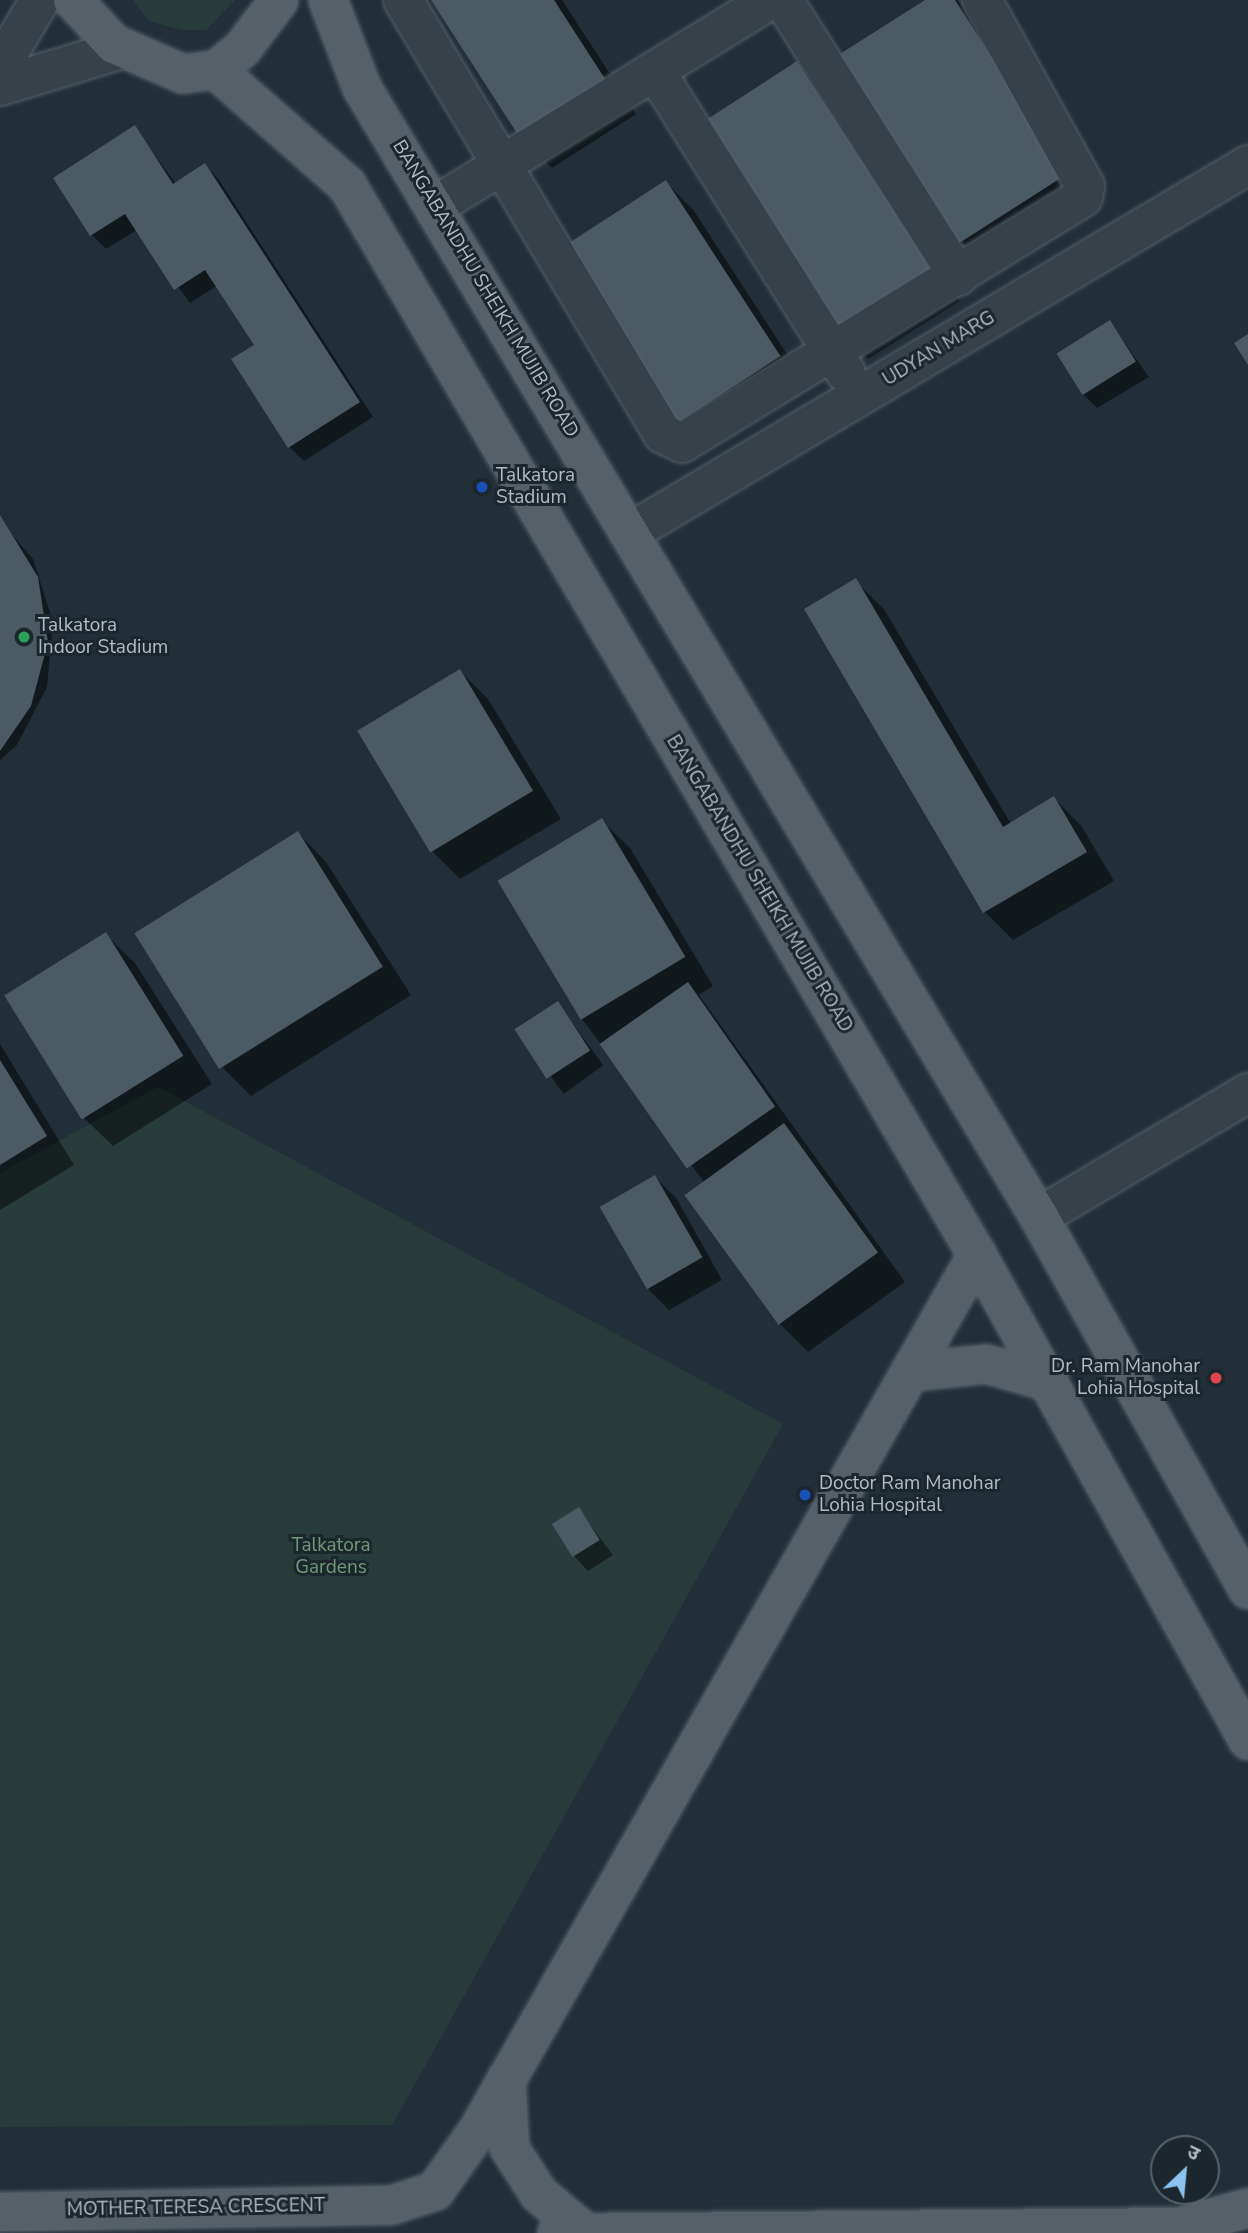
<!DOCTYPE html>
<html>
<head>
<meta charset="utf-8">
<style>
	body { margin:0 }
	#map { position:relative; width:1248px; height:2233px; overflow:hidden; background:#232f38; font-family:"Nunito Sans","Noto Sans Devanagari",sans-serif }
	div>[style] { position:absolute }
	.green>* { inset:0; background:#283d3b }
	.shadow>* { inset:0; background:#0007; transform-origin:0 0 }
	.building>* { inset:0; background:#4c5a64; transform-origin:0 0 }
	.roads { filter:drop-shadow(0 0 2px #555f67) drop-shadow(0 0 2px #555f67) }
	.minor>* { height:38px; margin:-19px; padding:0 19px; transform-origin:19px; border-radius:19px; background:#374149 }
	.major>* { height:38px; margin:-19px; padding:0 19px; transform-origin:19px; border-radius:19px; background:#556069 }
	.dots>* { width:19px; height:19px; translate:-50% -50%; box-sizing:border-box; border:4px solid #1c262d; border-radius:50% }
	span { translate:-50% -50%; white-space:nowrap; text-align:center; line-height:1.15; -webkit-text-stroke:6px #1c262d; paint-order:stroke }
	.street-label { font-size:19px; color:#b2bcc5 }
	.poi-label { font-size:19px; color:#b2bcc5 }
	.left { translate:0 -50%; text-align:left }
	.right { translate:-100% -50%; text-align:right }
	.park-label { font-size:19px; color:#719975 }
	.north { position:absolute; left:1150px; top:2135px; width:70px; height:70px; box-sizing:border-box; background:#1c262d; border:2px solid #58626a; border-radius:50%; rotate:26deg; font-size:19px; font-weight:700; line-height:28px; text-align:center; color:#b2bcc5 }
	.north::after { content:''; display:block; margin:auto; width:24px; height:32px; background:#8cc2f0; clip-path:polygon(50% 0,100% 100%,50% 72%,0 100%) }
</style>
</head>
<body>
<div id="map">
	<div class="green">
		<i style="clip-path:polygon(133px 0,235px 0,206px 30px,182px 30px,149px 21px)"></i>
		<i style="clip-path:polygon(158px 1087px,783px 1424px,392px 2125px,0 2127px,0 1173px)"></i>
	</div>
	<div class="shadow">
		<i style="clip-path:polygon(433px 0,562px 0,636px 114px,552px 168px,523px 140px)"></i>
		<i style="clip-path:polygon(929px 0,957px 0,974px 17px,1094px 203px,983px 274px,955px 245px)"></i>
		<i style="clip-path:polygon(796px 63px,825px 92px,960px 301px,868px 359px,839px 331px)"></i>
		<i style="clip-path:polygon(135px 128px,176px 184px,205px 165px,219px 180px,373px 417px,304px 461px,289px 447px,257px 345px,218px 285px,190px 303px,137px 230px,106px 249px,92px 235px)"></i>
		<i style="clip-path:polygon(666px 182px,694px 211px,807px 385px,705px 451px,676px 422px)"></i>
		<i style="clip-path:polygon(1110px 322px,1149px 377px,1097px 408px,1083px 394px)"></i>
		<i style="clip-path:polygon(0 521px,33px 559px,53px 622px,47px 687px,17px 745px,0 760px)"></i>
		<i style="clip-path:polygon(855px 581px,884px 609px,1011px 824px,1054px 798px,1082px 827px,1114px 881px,1013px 940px,985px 912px)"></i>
		<i style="clip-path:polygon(460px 671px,488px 699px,561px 819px,460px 879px,432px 851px)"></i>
		<i style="clip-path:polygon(601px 820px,630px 848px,713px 986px,699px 995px,905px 1282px,808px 1352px,779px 1323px,686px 1195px,704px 1182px,582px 1019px)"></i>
		<i style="clip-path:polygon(298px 833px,326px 862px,411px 995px,251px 1096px,223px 1068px)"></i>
		<i style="clip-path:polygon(106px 935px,135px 963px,212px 1084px,113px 1146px,84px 1118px)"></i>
		<i style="left:558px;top:1003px;width:77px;height:49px;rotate:54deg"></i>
		<i style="clip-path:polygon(0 1044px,74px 1165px,0 1210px)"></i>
		<i style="clip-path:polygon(655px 1177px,677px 1199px,722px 1280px,669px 1310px,647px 1288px)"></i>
		<i style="clip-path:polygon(578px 1509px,613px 1555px,588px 1571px,574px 1556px)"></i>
	</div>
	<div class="building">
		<i style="clip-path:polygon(431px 0,554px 0,609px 85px,522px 141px)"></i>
		<i style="clip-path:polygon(925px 0,955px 0,1067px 174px,953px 247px,832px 59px)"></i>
		<i style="left:797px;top:61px;width:251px;height:113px;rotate:57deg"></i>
		<i style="clip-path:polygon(135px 125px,173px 184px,205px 163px,360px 402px,288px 448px,231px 359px,254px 345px,205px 270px,174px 290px,125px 214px,90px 236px,53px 178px)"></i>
		<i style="left:666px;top:180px;width:210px;height:125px;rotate:57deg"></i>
		<i style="left:1110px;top:320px;width:49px;height:63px;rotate:58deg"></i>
		<i style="clip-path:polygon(1248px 334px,1248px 365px,1234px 343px)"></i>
		<i style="clip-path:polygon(0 515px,38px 577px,48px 642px,31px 706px,0 751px)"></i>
		<i style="clip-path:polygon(856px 578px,1003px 827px,1054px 796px,1087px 852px,983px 913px,804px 609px)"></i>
		<i style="left:460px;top:669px;width:142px;height:120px;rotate:59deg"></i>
		<i style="left:602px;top:818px;width:162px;height:122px;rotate:59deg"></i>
		<i style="left:298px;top:831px;width:160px;height:193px;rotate:58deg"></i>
		<i style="left:106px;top:932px;width:146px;height:120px;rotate:58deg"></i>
		<i style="left:688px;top:982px;width:152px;height:108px;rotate:55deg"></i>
		<i style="left:558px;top:1001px;width:59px;height:52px;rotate:57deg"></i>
		<i style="clip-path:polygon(0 1060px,47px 1136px,0 1165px)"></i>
		<i style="left:784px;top:1123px;width:160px;height:123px;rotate:54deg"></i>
		<i style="left:655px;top:1175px;width:95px;height:64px;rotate:60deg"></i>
		<i style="left:579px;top:1507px;width:39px;height:32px;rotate:58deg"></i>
	</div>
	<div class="roads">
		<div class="minor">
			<i style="left:403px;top:0;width:506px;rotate:59.08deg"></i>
			<i style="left:663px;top:434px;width:21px;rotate:25deg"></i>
			<i style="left:682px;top:443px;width:470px;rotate:-31.5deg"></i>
			<i style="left:1083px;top:197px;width:11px;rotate:-80deg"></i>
			<i style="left:1085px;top:186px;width:213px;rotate:-119deg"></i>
			<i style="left:783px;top:0;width:327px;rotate:57.6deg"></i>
			<i style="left:0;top:67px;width:78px;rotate:-59.2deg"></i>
			<i style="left:655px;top:71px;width:357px;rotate:57.7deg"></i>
			<i style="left:0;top:86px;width:127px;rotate:-16.9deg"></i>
			<i style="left:435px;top:206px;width:393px;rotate:-31.6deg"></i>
			<i style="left:631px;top:532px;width:718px;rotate:-30.74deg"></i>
			<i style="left:1039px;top:1217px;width:243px;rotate:-30.7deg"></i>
		</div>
		<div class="major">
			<i style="left:73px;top:0;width:60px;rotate:47deg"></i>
			<i style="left:114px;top:44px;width:75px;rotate:23.5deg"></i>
			<i style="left:183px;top:74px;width:33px;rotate:-7deg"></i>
			<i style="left:216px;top:70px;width:33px;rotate:-39deg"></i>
			<i style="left:242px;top:49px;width:61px;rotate:-52.9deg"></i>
			<i style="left:328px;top:0;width:94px;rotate:68.9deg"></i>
			<i style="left:362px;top:88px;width:1316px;rotate:59.05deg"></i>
			<i style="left:1039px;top:1217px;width:427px;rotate:60.7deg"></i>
			<i style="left:216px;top:70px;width:174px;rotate:41.3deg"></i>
			<i style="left:347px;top:185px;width:1242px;rotate:59.51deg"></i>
			<i style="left:977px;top:1255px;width:556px;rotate:60.81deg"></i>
			<i style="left:910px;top:1372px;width:76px;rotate:-6deg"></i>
			<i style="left:986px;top:1364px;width:66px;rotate:15.9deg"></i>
			<i style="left:506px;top:2080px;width:69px;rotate:86.7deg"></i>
			<i style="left:510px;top:2149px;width:54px;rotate:57.2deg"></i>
			<i style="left:539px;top:2194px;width:56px;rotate:39.9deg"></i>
			<i style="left:0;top:2212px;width:392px;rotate:-1deg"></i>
			<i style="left:392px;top:2205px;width:45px;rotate:-18deg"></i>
			<i style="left:435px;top:2191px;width:72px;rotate:-54.6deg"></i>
			<i style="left:477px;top:2132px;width:1010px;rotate:-60.31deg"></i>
			<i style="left:557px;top:2233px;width:622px;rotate:-0.55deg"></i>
			<i style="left:1179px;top:2227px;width:72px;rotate:-15.4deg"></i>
		</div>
	</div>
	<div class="dots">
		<i style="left:482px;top:487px;background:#1a4fb4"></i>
		<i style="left:24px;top:637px;background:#2e9e5b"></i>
		<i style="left:1216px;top:1378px;background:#e0444e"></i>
		<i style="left:805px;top:1495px;background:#1a4fb4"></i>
	</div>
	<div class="street-label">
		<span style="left:485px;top:289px;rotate:59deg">BANGABANDHU SHEIKH MUJIB ROAD</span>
		<span style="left:939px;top:349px;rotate:-31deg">UDYAN MARG</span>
		<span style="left:759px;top:884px;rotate:59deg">BANGABANDHU SHEIKH MUJIB ROAD</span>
		<span style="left:196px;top:2208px;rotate:-1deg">MOTHER TERESA CRESCENT</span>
	</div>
	<div class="poi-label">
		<span class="left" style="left:496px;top:487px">Talkatora<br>Stadium</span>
		<span class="left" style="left:38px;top:637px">Talkatora<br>Indoor Stadium</span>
		<span class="right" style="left:1200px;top:1378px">Dr. Ram Manohar<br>Lohia Hospital</span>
		<span class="left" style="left:819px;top:1495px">Doctor Ram Manohar<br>Lohia Hospital</span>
	</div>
	<div class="park-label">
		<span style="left:331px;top:1557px">Talkatora<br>Gardens</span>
	</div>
	<div class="north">उ</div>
</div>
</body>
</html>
